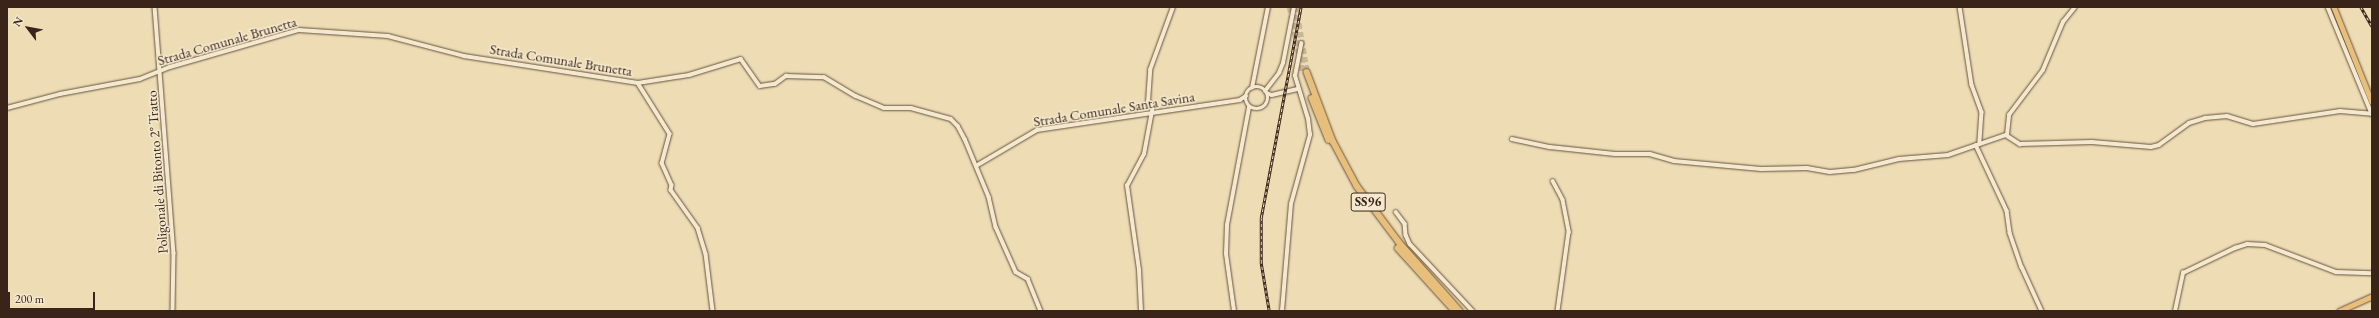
<!DOCTYPE html>
<html>
<head>
<meta charset="utf-8">
<style>
	body { margin:0 }
	#map { position:relative; width:2379px; height:318px; overflow:hidden; background:#eeddb4; font-family:"EB Garamond",serif }
	div>[style] { position:absolute }
	.highway-tunnel>* { height:5.5px; margin-top:-2.75px; transform-origin:0; background:repeating-linear-gradient(90deg,#cab895 0 5.5px,transparent 0 8.5px) }
	.roads { filter:drop-shadow(0 0 1px #675240) drop-shadow(0 0 1px #675240) }
	.minor>* { height:3.5px; margin:-1.75px; padding:0 1.75px; transform-origin:1.75px; border-radius:1.75px; background:#f4e9ce }
	.minor>.ring { margin:-1.75px; padding:0; box-sizing:content-box; background:none; border:3.5px solid #f4e9ce; border-radius:50% }
	.major>* { height:4.5px; margin:-2.25px; padding:0 2.25px; transform-origin:2.25px; border-radius:2.25px; background:#e7be7a }
	.highway>* { height:5.5px; margin:-2.75px; padding:0 2.75px; transform-origin:2.75px; border-radius:2.75px; background:#e7be7a }
	.rail>* { height:2.5px; margin-top:-1.25px; transform-origin:0; background:repeating-linear-gradient(90deg,#f4e9ce 0 3px,#3a241a 0 6px); box-sizing:border-box; border-block:1px solid #3a241a }
	span { translate:-50% -50%; white-space:nowrap; text-align:center; line-height:1.15; -webkit-text-stroke:3px #f4e9ce; paint-order:stroke }
	.shield-label span { padding:1px 3px; background:#f4e9ce; border:1px solid; border-radius:3px; -webkit-text-stroke-width:0 }
	.shield-label { font-size:13px; color:#3a241a; font-weight:700 }
	.street-label { font-size:14px; color:#3a241a }
	.frame { position:absolute; inset:0; border:8px solid #3a241a; pointer-events:none }
	.north { position:absolute; left:8px; top:8px; width:40px; height:40px; -webkit-text-stroke:3px #f4e9ce; paint-order:stroke; rotate:302deg; font-size:11px; font-weight:700; line-height:16px; text-align:center; color:#3a241a }
	.north::after { content:''; display:block; margin:auto; width:14px; height:18px; background:#3a241a; clip-path:polygon(50% 0,100% 100%,50% 72%,0 100%) }
	.scale { position:absolute; left:8px; top:292px; width:87px; height:18px; box-sizing:border-box; border:2px solid #3a241a; border-top:0; padding-left:5px; font-size:12px; line-height:14px; white-space:nowrap; color:#3a241a; -webkit-text-stroke:3px #f4e9ce; paint-order:stroke }
</style>
</head>
<body>
<div id="map">
	<div class="highway-tunnel">
		<i style="left:1290px;top:7px;width:67px;rotate:78.9deg"></i>
		<i style="left:1296px;top:7px;width:66px;rotate:80.4deg"></i>
	</div>
	<div class="roads">
		<div class="minor">
			<i style="left:155px;top:7px;width:247px;rotate:85.6deg"></i>
			<i style="left:174px;top:253px;width:58px;rotate:91deg"></i>
			<i style="left:1960px;top:7px;width:79px;rotate:81.3deg"></i>
			<i style="left:1972px;top:85px;width:29px;rotate:70deg"></i>
			<i style="left:1982px;top:112px;width:30px;rotate:94deg"></i>
			<i style="left:2328px;top:7px;width:116px;rotate:67.6deg"></i>
			<i style="left:638px;top:83px;width:60px;rotate:57.9deg"></i>
			<i style="left:670px;top:134px;width:30px;rotate:105deg"></i>
			<i style="left:662px;top:163px;width:24px;rotate:66deg"></i>
			<i style="left:672px;top:185px;width:5px;rotate:101deg"></i>
			<i style="left:671px;top:190px;width:47px;rotate:54.6deg"></i>
			<i style="left:698px;top:228px;width:27px;rotate:73deg"></i>
			<i style="left:706px;top:254px;width:57px;rotate:83deg"></i>
			<i class="ring" style="left:1246px;top:87px;width:18.5px;height:18.5px"></i>
			<i style="left:1252px;top:88px;width:83px;rotate:-78.8deg"></i>
			<i style="left:1265px;top:91px;width:23px;rotate:-52deg"></i>
			<i style="left:1279px;top:73px;width:11px;rotate:-68deg"></i>
			<i style="left:1283px;top:63px;width:57px;rotate:-78.9deg"></i>
			<i style="left:1267px;top:93px;width:5px;rotate:22deg"></i>
			<i style="left:1272px;top:95px;width:27px;rotate:-13deg"></i>
			<i style="left:7px;top:108px;width:55px;rotate:-14.8deg"></i>
			<i style="left:60px;top:94px;width:81px;rotate:-10.6deg"></i>
			<i style="left:140px;top:79px;width:32px;rotate:-22deg"></i>
			<i style="left:170px;top:67px;width:134px;rotate:-16deg"></i>
			<i style="left:299px;top:30px;width:89px;rotate:3.9deg"></i>
			<i style="left:388px;top:36px;width:79px;rotate:14.7deg"></i>
			<i style="left:464px;top:56px;width:176px;rotate:8.8deg"></i>
			<i style="left:638px;top:83px;width:52px;rotate:-8.9deg"></i>
			<i style="left:689px;top:75px;width:54px;rotate:-17.1deg"></i>
			<i style="left:741px;top:59px;width:33px;rotate:55deg"></i>
			<i style="left:760px;top:86px;width:15px;rotate:-8deg"></i>
			<i style="left:775px;top:84px;width:14px;rotate:-36deg"></i>
			<i style="left:786px;top:76px;width:38px;rotate:2deg"></i>
			<i style="left:824px;top:77px;width:37px;rotate:31deg"></i>
			<i style="left:856px;top:96px;width:30px;rotate:23deg"></i>
			<i style="left:884px;top:108px;width:27px"></i>
			<i style="left:911px;top:108px;width:41px;rotate:15.4deg"></i>
			<i style="left:951px;top:119px;width:10px;rotate:45deg"></i>
			<i style="left:958px;top:126px;width:15px;rotate:62deg"></i>
			<i style="left:965px;top:139px;width:63px;rotate:67.5deg"></i>
			<i style="left:989px;top:197px;width:31px;rotate:77deg"></i>
			<i style="left:996px;top:227px;width:49px;rotate:66deg"></i>
			<i style="left:1016px;top:272px;width:14px;rotate:30deg"></i>
			<i style="left:1028px;top:279px;width:35px;rotate:68deg"></i>
			<i style="left:2007px;top:135px;width:20px;rotate:-84deg"></i>
			<i style="left:2009px;top:115px;width:56px;rotate:-52.9deg"></i>
			<i style="left:2043px;top:70px;width:52px;rotate:-67.4deg"></i>
			<i style="left:2063px;top:22px;width:19px;rotate:-51deg"></i>
			<i style="left:1512px;top:139px;width:39px;rotate:12deg"></i>
			<i style="left:1550px;top:147px;width:65px;rotate:6.1deg"></i>
			<i style="left:1615px;top:154px;width:35px"></i>
			<i style="left:1650px;top:154px;width:25px;rotate:16deg"></i>
			<i style="left:1674px;top:161px;width:87px;rotate:5.3deg"></i>
			<i style="left:1761px;top:169px;width:46px;rotate:-1.2deg"></i>
			<i style="left:1807px;top:168px;width:23px;rotate:10deg"></i>
			<i style="left:1830px;top:172px;width:24px;rotate:-5deg"></i>
			<i style="left:1854px;top:170px;width:46px;rotate:-13.7deg"></i>
			<i style="left:1899px;top:159px;width:49px;rotate:-4.7deg"></i>
			<i style="left:1948px;top:155px;width:61px;rotate:-19deg"></i>
			<i style="left:2006px;top:135px;width:17px;rotate:33deg"></i>
			<i style="left:2020px;top:144px;width:72px;rotate:-1.6deg"></i>
			<i style="left:2092px;top:142px;width:59px;rotate:4.8deg"></i>
			<i style="left:2151px;top:147px;width:8px;rotate:-14deg"></i>
			<i style="left:2159px;top:145px;width:37px;rotate:-36deg"></i>
			<i style="left:2189px;top:123px;width:17px;rotate:-17deg"></i>
			<i style="left:2205px;top:118px;width:22px;rotate:-5deg"></i>
			<i style="left:2227px;top:116px;width:27px;rotate:17deg"></i>
			<i style="left:2253px;top:124px;width:88px;rotate:-8.5deg"></i>
			<i style="left:2340px;top:111px;width:32px;rotate:5deg"></i>
			<i style="left:1976px;top:145px;width:73px;rotate:64.8deg"></i>
			<i style="left:2007px;top:211px;width:22px;rotate:82deg"></i>
			<i style="left:2010px;top:233px;width:36px;rotate:71deg"></i>
			<i style="left:2022px;top:267px;width:48px;rotate:65.6deg"></i>
			<i style="left:976px;top:166px;width:71px;rotate:-30.5deg"></i>
			<i style="left:1037px;top:130px;width:205px;rotate:-8.4deg"></i>
			<i style="left:1240px;top:100px;width:7px;rotate:-34deg"></i>
			<i style="left:1553px;top:181px;width:21px;rotate:62deg"></i>
			<i style="left:1563px;top:200px;width:33px;rotate:79deg"></i>
			<i style="left:1569px;top:232px;width:80px;rotate:97.9deg"></i>
			<i style="left:1396px;top:212px;width:15px;rotate:53deg"></i>
			<i style="left:1405px;top:224px;width:11px;rotate:85deg"></i>
			<i style="left:1406px;top:235px;width:10px;rotate:66deg"></i>
			<i style="left:1410px;top:244px;width:92px;rotate:46.8deg"></i>
			<i style="left:1141px;top:311px;width:41px;rotate:-92.8deg"></i>
			<i style="left:1139px;top:270px;width:85px;rotate:-98.1deg"></i>
			<i style="left:1127px;top:186px;width:36px;rotate:-62deg"></i>
			<i style="left:1144px;top:154px;width:49px;rotate:-79.4deg"></i>
			<i style="left:1153px;top:106px;width:6px;rotate:-141deg"></i>
			<i style="left:1148px;top:102px;width:32px;rotate:-86deg"></i>
			<i style="left:1150px;top:70px;width:67px;rotate:-69.9deg"></i>
			<i style="left:1234px;top:311px;width:58px;rotate:-98deg"></i>
			<i style="left:1226px;top:254px;width:29px;rotate:-88deg"></i>
			<i style="left:1227px;top:225px;width:120px;rotate:-79.4deg"></i>
			<i style="left:1282px;top:311px;width:107px;rotate:-85.2deg"></i>
			<i style="left:1291px;top:204px;width:72px;rotate:-74.6deg"></i>
			<i style="left:1310px;top:135px;width:16px;rotate:-97deg"></i>
			<i style="left:1308px;top:119px;width:45px;rotate:-106.8deg"></i>
			<i style="left:1295px;top:76px;width:33px;rotate:-79deg"></i>
			<i style="left:2175px;top:311px;width:39px;rotate:-78deg"></i>
			<i style="left:2183px;top:273px;width:58px;rotate:-25.7deg"></i>
			<i style="left:2235px;top:248px;width:13px;rotate:-18deg"></i>
			<i style="left:2247px;top:244px;width:18px;rotate:3deg"></i>
			<i style="left:2265px;top:245px;width:76px;rotate:20.8deg"></i>
			<i style="left:2336px;top:272px;width:36px;rotate:2deg"></i>
		</div>
		<div class="major">
			<i style="left:2334px;top:7px;width:102px;rotate:68.2deg"></i>
			<i style="left:2339px;top:311px;width:36px;rotate:-24deg"></i>
		</div>
		<div class="highway">
			<i style="left:1307px;top:72px;width:74px;rotate:69.4deg"></i>
			<i style="left:1333px;top:141px;width:51px;rotate:61.9deg"></i>
			<i style="left:1357px;top:186px;width:70px;rotate:53.1deg"></i>
			<i style="left:1399px;top:242px;width:92px;rotate:48.5deg"></i>
			<i style="left:1312px;top:98px;width:45px;rotate:68deg"></i>
			<i style="left:1398px;top:248px;width:85px;rotate:47.9deg"></i>
		</div>
	</div>
	<div class="rail">
		<i style="left:2361px;top:7px;width:22px;rotate:60deg"></i>
		<i style="left:1269px;top:311px;width:49px;rotate:-99.5deg"></i>
		<i style="left:1261px;top:263px;width:45px;rotate:-90deg"></i>
		<i style="left:1261px;top:218px;width:215px;rotate:-79.3deg"></i>
	</div>
	<div class="shield-label">
		<span style="left:1368px;top:202px">SS96</span>
	</div>
	<div class="street-label">
		<span style="left:227px;top:41px;rotate:-16deg">Strada Comunale Brunetta</span>
		<span style="left:561px;top:60px;rotate:9deg">Strada Comunale Brunetta</span>
		<span style="left:1114px;top:109px;rotate:-9deg">Strada Comunale Santa Savina</span>
		<span style="left:157px;top:172px;rotate:-94deg">Poligonale di Bitonto 2° Tratto</span>
	</div>
	<div class="frame"></div>
	<div class="north">N</div>
	<div class="scale">200 m</div>
</div>
</body>
</html>
